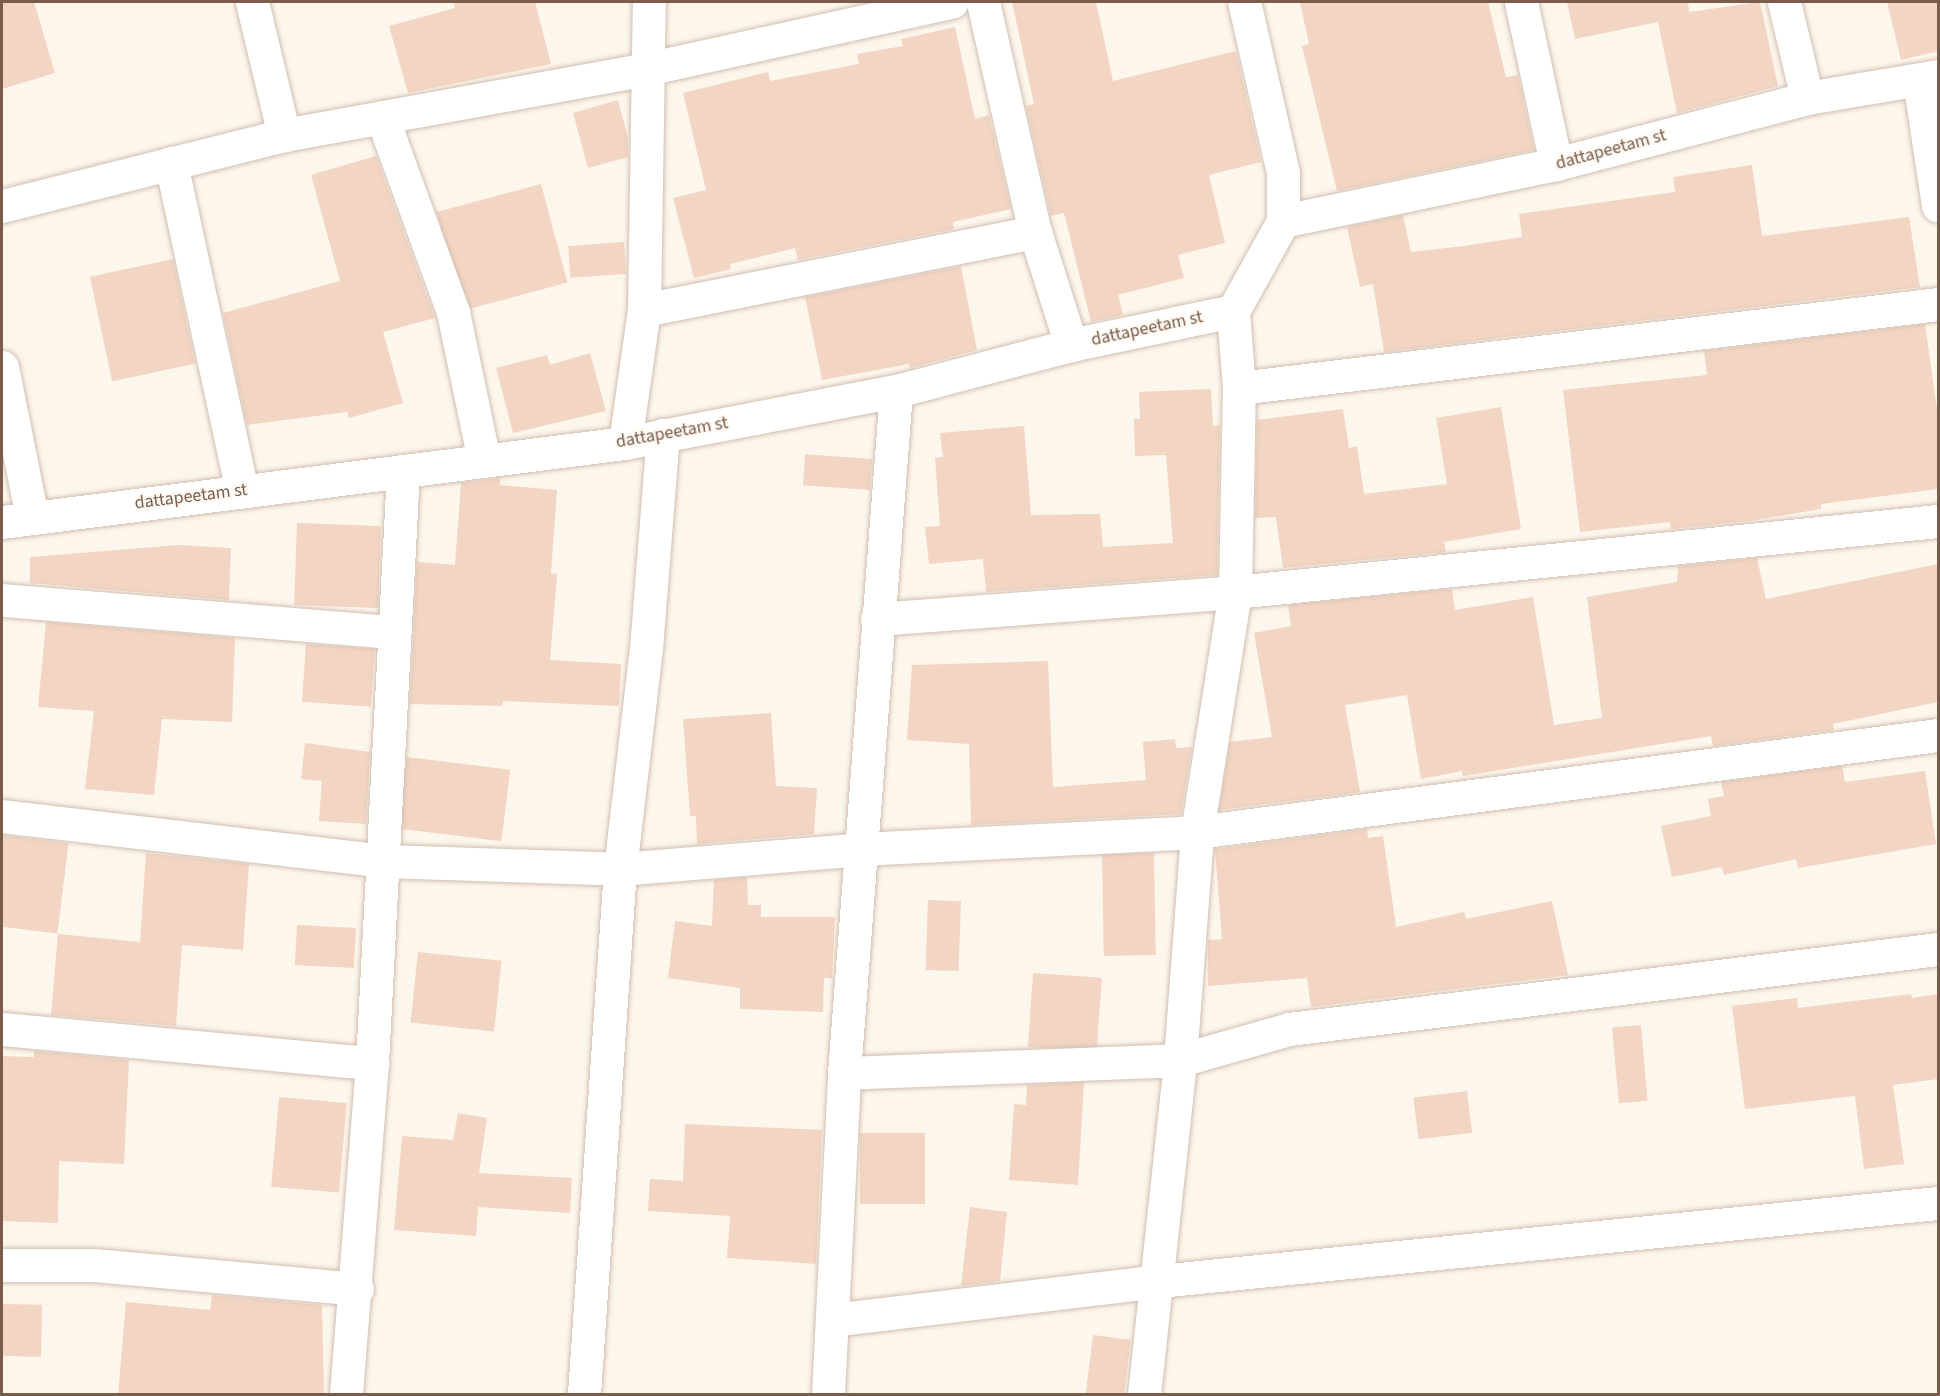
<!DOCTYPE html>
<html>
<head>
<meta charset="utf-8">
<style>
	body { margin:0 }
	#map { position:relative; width:1940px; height:1396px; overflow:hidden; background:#fdf6ec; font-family:"Source Sans 3",sans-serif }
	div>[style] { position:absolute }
	.building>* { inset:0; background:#f3d5c3; transform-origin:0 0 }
	.roads { filter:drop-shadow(0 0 2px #d1beb0) drop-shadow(0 0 2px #d1beb0) }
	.minor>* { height:33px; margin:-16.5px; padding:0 16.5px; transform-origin:16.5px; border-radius:16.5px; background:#fff }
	span { translate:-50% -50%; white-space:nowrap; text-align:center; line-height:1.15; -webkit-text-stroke:4.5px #fffaf3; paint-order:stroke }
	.street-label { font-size:18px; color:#7a5c4d }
	.frame { position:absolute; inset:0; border:3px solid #7a5c4d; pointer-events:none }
</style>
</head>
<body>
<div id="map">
	<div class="building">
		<i style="clip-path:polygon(2px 2px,34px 2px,55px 73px,2px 89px)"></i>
		<i style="clip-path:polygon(453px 2px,535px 2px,551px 64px,408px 93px,389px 26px,455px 8px)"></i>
		<i style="clip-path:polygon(1012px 2px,1096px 2px,1113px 81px,1236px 51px,1261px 162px,1209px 175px,1225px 243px,1178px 255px,1184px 278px,1118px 295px,1123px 315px,1091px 322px,1064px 213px,1051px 216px,1026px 106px,1034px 104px)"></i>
		<i style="clip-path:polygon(1300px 2px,1488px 2px,1506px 77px,1518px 75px,1534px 150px,1337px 191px,1302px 46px,1309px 44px)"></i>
		<i style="clip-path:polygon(1567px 2px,1688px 2px,1689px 12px,1760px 2px,1778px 86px,1677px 113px,1658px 22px,1575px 39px)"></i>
		<i style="clip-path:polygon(1887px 2px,1938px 2px,1938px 51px,1901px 60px)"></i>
		<i style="clip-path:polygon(955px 27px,975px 119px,989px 115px,1011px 209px,953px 222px,954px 229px,798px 260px,795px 248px,730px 264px,731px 269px,694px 278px,673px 198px,706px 190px,683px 93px,768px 72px,770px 81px,859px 64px,857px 54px,903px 46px,901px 39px)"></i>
		<i style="clip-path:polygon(618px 100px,628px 138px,628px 157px,588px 168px,573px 113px)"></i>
		<i style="clip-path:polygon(376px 156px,435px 318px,383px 332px,403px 403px,349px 418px,347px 412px,247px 425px,223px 313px,340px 281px,311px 175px)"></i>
		<i style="clip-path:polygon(1752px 165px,1762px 236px,1909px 217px,1920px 287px,1384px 352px,1373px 284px,1360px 287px,1347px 227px,1403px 215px,1411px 252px,1464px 246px,1522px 237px,1519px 214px,1675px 192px,1673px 177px)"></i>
		<i style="left:541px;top:184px;width:102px;height:108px;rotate:75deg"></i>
		<i style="left:624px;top:242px;width:32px;height:56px;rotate:86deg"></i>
		<i style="left:173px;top:259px;width:107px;height:85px;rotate:78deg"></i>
		<i style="clip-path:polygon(961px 266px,977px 350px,910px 368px,909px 364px,822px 380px,805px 297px)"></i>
		<i style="clip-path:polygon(1925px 324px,1938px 416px,1938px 489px,1821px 504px,1821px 509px,1749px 521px,1671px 529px,1670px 522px,1580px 532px,1563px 390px,1707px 375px,1704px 351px)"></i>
		<i style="clip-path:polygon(590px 353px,606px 411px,513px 433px,496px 368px,547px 355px,550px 365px)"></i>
		<i style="clip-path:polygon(1211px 389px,1213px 426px,1220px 425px,1217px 575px,986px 592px,983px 559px,929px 564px,925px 527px,940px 526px,935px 458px,943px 457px,940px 433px,1024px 426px,1031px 515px,1100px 514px,1103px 547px,1173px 543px,1166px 455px,1135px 456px,1134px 419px,1140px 419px,1139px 392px)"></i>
		<i style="clip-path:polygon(1501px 407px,1521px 529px,1444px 542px,1446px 552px,1283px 568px,1276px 517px,1255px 518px,1257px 420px,1343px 409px,1349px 448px,1357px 446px,1364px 494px,1447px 484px,1436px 418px)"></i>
		<i style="left:872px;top:459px;width:31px;height:67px;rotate:94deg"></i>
		<i style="clip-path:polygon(500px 478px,500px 485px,557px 490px,551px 573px,557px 574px,550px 660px,621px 664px,619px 706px,503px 701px,502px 706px,410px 704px,417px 562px,455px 565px,461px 483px)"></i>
		<i style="left:297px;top:523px;width:84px;height:82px;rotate:2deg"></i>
		<i style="clip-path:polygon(180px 545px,231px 548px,229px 600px,30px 583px,30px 557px)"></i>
		<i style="clip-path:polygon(1757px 558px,1766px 599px,1938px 564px,1938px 702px,1833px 724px,1834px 730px,1713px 746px,1711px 736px,1463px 776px,1462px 771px,1421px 779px,1407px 695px,1345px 705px,1360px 792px,1219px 810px,1230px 742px,1272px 737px,1254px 633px,1291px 626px,1288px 605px,1452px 589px,1455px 610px,1533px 597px,1554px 725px,1602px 718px,1587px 597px,1677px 582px,1678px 566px)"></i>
		<i style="clip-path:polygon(46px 622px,235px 638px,232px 722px,162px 719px,154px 795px,85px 789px,94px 711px,38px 707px)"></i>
		<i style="left:306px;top:644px;width:69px;height:58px;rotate:4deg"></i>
		<i style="clip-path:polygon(1048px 661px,1053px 787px,1146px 780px,1143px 742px,1175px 739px,1176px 748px,1192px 747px,1181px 814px,971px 825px,969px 744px,907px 740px,912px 665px)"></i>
		<i style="clip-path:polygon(771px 713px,776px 786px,817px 788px,814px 834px,697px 844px,696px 816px,690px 816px,683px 719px)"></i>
		<i style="clip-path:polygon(305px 743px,370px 752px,366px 824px,319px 821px,322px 781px,301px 779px)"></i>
		<i style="left:407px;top:757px;width:104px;height:72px;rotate:7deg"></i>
		<i style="clip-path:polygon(1842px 766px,1845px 782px,1925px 771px,1936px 844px,1798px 868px,1796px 859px,1724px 875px,1722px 867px,1672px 877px,1661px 826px,1711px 816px,1708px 799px,1724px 796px,1721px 782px)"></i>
		<i style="clip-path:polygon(1367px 829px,1368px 838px,1383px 836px,1396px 927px,1464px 912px,1466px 919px,1552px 901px,1568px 975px,1311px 1007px,1307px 978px,1208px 986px,1208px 940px,1222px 939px,1215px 849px)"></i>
		<i style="left:2px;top:835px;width:67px;height:91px;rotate:7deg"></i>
		<i style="clip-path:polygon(146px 853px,249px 864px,243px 950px,182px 945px,176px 1026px,51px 1015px,58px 934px,140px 942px)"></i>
		<i style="left:1154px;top:853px;width:102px;height:52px;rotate:89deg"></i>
		<i style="clip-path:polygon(747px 877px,748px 905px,761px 905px,761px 917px,835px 917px,832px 978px,824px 978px,823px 1012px,740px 1009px,740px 988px,668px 978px,675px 921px,712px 926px,714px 880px)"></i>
		<i style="left:928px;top:900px;width:33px;height:70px;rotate:2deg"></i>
		<i style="left:297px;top:925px;width:59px;height:40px;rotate:3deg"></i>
		<i style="left:418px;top:952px;width:84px;height:71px;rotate:6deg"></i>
		<i style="left:1033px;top:973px;width:69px;height:74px;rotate:4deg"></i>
		<i style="clip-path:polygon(1911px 994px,1912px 998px,1938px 994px,1938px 1079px,1893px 1085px,1904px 1164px,1864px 1169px,1855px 1096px,1745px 1109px,1732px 1006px,1797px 998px,1798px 1008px)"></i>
		<i style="left:1641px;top:1025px;width:76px;height:29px;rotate:85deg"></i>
		<i style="clip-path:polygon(34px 1051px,129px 1060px,124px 1164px,59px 1161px,58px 1223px,2px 1221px,2px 1056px,34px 1057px)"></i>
		<i style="clip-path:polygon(1084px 1082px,1078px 1185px,1009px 1180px,1014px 1104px,1026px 1105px,1027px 1085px)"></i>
		<i style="left:1467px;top:1091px;width:42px;height:54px;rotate:83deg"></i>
		<i style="left:279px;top:1097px;width:68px;height:90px;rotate:5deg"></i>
		<i style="clip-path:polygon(458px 1113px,487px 1118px,479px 1173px,572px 1178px,570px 1213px,478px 1207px,476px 1236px,394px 1230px,402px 1136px,453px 1140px)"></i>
		<i style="clip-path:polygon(685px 1124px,822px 1130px,816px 1264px,727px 1258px,730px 1216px,648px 1211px,650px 1179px,683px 1181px)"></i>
		<i style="left:860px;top:1133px;width:65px;height:71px"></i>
		<i style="clip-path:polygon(970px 1207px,1007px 1212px,1000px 1281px,961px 1286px)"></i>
		<i style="clip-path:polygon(212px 1295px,322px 1305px,324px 1395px,118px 1395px,126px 1302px,210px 1310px)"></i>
		<i style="left:2px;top:1304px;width:40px;height:52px;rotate:1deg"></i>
		<i style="left:1093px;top:1335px;width:38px;height:60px;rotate:7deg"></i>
	</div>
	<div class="roads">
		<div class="minor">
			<i style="left:252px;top:2px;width:137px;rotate:76.5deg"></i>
			<i style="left:983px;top:2px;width:236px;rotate:77.3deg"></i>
			<i style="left:1035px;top:232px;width:119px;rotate:72.3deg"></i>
			<i style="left:1521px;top:2px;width:166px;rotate:77.8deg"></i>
			<i style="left:1784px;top:2px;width:99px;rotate:76.5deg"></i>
			<i style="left:1919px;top:80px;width:127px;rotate:81.4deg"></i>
			<i style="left:382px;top:117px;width:208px;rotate:70deg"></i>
			<i style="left:453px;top:312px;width:152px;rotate:78.2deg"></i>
			<i style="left:171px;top:163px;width:336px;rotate:77.8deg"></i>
			<i style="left:2px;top:206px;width:291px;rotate:-14.1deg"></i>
			<i style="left:284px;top:135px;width:368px;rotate:-10.3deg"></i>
			<i style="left:646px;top:69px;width:313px;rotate:-12.4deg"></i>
			<i style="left:1283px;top:221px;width:279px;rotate:-11.8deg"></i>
			<i style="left:1556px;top:164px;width:260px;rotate:-14.7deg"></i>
			<i style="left:1807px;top:98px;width:133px;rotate:-9.5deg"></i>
			<i style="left:644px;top:310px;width:399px;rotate:-11.3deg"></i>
			<i style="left:2px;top:367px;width:153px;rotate:78.7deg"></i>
			<i style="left:1239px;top:388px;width:704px;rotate:-6.85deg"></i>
			<i style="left:625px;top:443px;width:134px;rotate:-81.9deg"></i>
			<i style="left:644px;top:310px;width:308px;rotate:-89.1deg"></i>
			<i style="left:2px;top:522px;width:628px;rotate:-7.23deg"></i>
			<i style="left:625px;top:443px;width:276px;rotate:-10.9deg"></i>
			<i style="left:896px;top:391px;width:181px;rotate:-14.7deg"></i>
			<i style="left:1071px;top:345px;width:166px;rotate:-11.9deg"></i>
			<i style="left:1233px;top:311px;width:103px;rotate:-60.9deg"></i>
			<i style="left:1283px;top:221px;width:48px;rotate:-90deg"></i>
			<i style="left:1283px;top:173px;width:175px;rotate:-102.8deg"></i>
			<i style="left:2px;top:600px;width:391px;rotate:4.7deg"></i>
			<i style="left:877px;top:619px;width:359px;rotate:-4.3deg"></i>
			<i style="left:1235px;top:592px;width:707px;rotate:-5.77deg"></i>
			<i style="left:2px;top:816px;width:385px;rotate:6.7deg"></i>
			<i style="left:384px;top:861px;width:236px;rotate:1.9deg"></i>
			<i style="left:620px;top:869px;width:243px;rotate:-4.7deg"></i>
			<i style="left:862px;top:849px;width:335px;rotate:-2.9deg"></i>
			<i style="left:1197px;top:832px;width:747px;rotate:-7.46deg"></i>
			<i style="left:2px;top:1029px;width:372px;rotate:5.3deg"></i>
			<i style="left:844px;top:1073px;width:336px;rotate:-2.2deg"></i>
			<i style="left:1180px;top:1060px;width:113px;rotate:-15.9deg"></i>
			<i style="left:1289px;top:1029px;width:654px;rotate:-7.03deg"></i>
			<i style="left:2px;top:1265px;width:92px"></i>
			<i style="left:94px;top:1265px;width:264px;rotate:5.2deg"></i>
			<i style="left:832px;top:1320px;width:329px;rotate:-6.8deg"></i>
			<i style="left:1159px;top:1281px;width:783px;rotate:-5.72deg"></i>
			<i style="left:346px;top:1394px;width:332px;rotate:-85.5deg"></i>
			<i style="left:372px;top:1063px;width:593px;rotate:-87deg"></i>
			<i style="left:584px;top:1394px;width:526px;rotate:-86.08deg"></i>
			<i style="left:620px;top:869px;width:222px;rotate:-83.3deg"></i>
			<i style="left:646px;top:649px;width:215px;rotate:-85.5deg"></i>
			<i style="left:828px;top:1394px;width:321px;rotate:-87.1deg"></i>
			<i style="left:844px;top:1073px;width:684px;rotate:-85.64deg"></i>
			<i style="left:1144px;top:1394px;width:336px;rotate:-83.8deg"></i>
			<i style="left:1180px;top:1060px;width:229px;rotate:-85.7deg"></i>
			<i style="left:1197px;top:832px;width:243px;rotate:-81deg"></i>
			<i style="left:1235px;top:592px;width:204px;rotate:-88.9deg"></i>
			<i style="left:1239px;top:388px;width:77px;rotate:-94.5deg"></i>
		</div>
	</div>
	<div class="street-label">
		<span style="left:1611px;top:150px;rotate:-15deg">dattapeetam st</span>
		<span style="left:1147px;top:329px;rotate:-12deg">dattapeetam st</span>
		<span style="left:672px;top:433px;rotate:-10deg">dattapeetam st</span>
		<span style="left:191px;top:497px;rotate:-7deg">dattapeetam st</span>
	</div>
	<div class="frame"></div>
</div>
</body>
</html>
